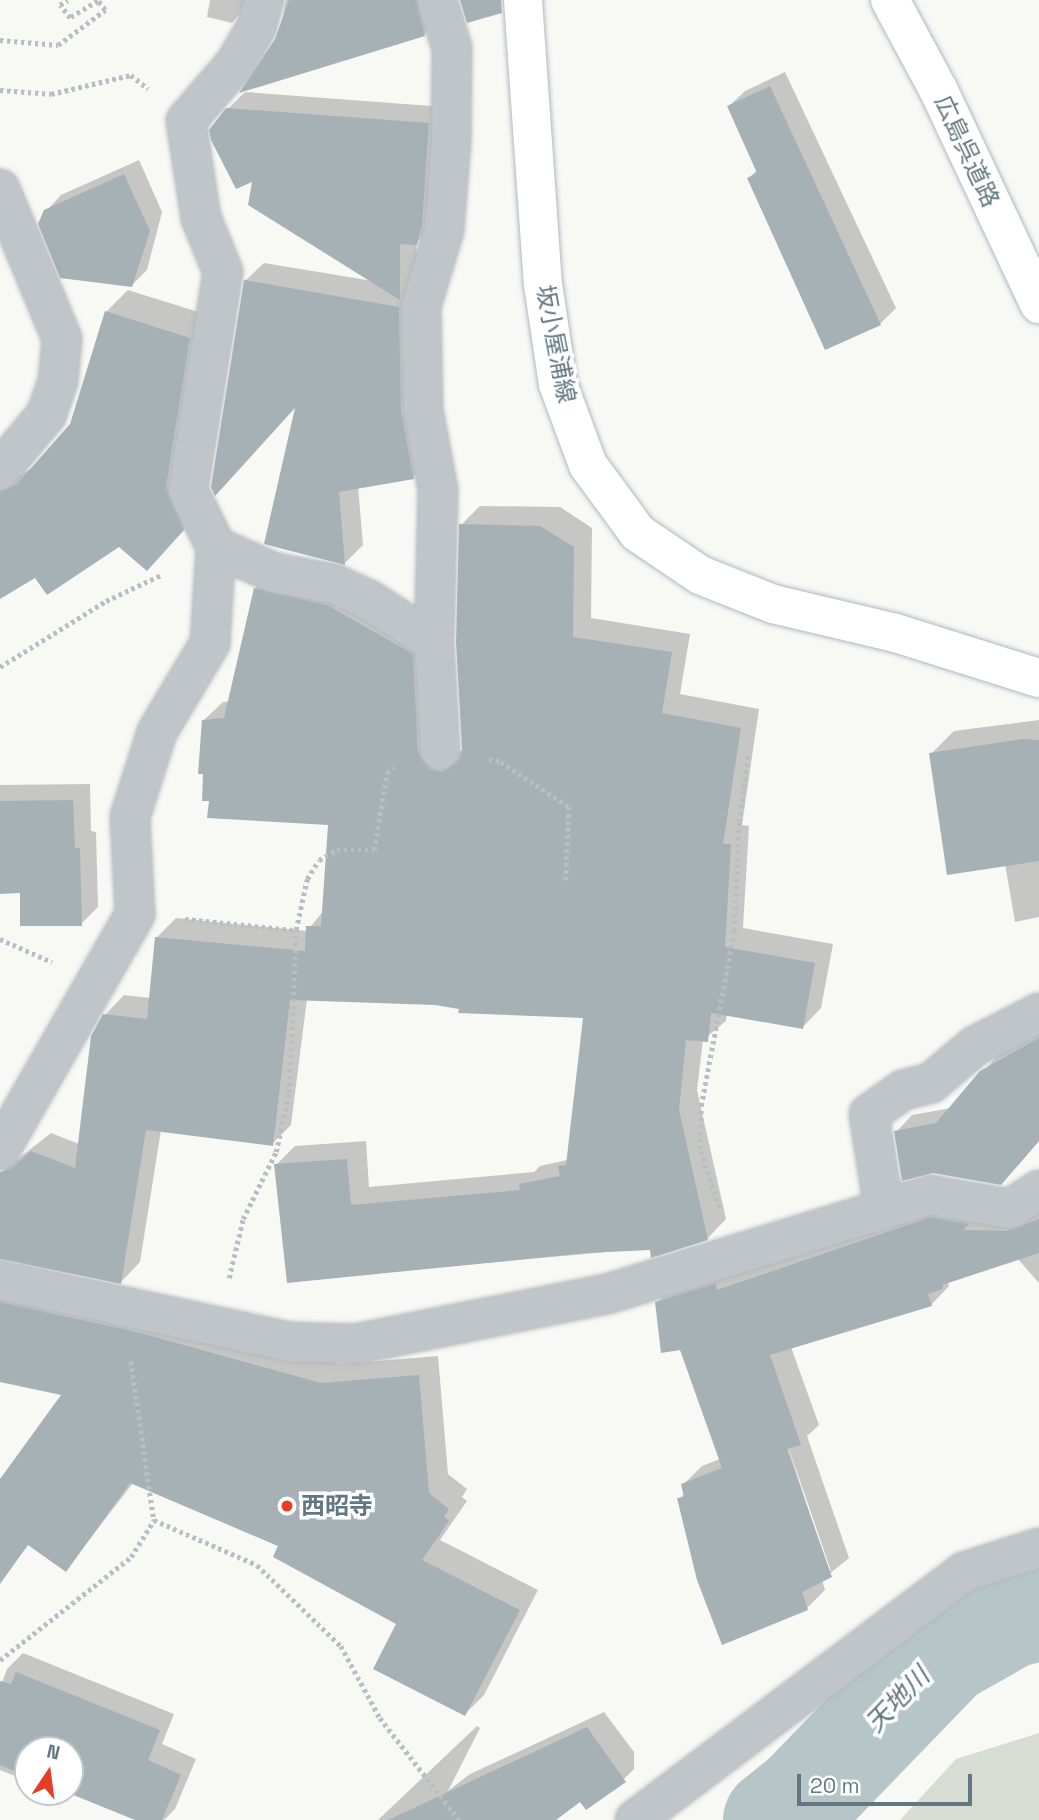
<!DOCTYPE html>
<html>
<head>
<meta charset="utf-8">
<style>
	body { margin:0 }
	#map { position:relative; width:1039px; height:1820px; overflow:hidden; background:#f8f8f5; font-family:"Space Grotesk","Noto Sans JP",sans-serif }
	div>[style] { position:absolute }
	.green>* { inset:0; background:#d8ddd4 }
	.shadow>* { inset:0; background:#0003 }
	.river>* { height:105px; margin:-52.5px; padding:0 52.5px; transform-origin:52.5px; border-radius:52.5px; background:#b6c6c8 }
	.building>* { inset:0; background:#a5b1b5 }
	.path>* { height:4.5px; margin-top:-2.25px; transform-origin:0; background:repeating-linear-gradient(90deg,#b9bec0 0 3.5px,transparent 0 7px) }
	.roads { filter:drop-shadow(0 0 2px #b2b9bc) drop-shadow(0 0 2px #b2b9bc) }
	.minor>* { height:38px; margin:-19px; padding:0 19px; transform-origin:19px; border-radius:19px; background:#bfc5c8 }
	.major>* { height:38px; margin:-19px; padding:0 19px; transform-origin:19px; border-radius:19px; background:#fff }
	.highway>* { height:38px; margin:-19px; padding:0 19px; transform-origin:19px; border-radius:19px; background:#fff }
	.dots>* { width:19px; height:19px; translate:-50% -50%; box-sizing:border-box; border:4px solid #fff; border-radius:50% }
	span { translate:-50% -50%; white-space:nowrap; text-align:center; line-height:1.15; -webkit-text-stroke:7px #fff; paint-order:stroke }
	.street-label { font-size:24px; color:#627781 }
	.poi-label { font-size:24px; color:#627781; font-weight:700 }
	.left { translate:0 -50%; text-align:left }
	.water-label { font-size:26px; color:#5e777c; font-style:italic }
	.north { position:absolute; left:14px; top:1736px; width:70px; height:70px; box-sizing:border-box; background:#fff; border:2px solid #c0c9cd; border-radius:50%; rotate:13deg; font-size:19px; font-weight:700; line-height:28px; text-align:center; color:#627781 }
	.north::after { content:''; display:block; margin:auto; width:24px; height:32px; background:#e73c26; clip-path:polygon(50% 0,100% 100%,50% 72%,0 100%) }
	.scale { position:absolute; left:797px; top:1774px; width:175px; height:32px; box-sizing:border-box; border:4px solid #627781; border-top:0; padding-left:9px; font-size:21px; line-height:24px; white-space:nowrap; color:#627781; -webkit-text-stroke:5px #fff; paint-order:stroke }
</style>
</head>
<body>
<div id="map">
	<div class="green">
		<i style="clip-path:polygon(1039px 1733px,1039px 1820px,900px 1820px,956px 1759px)"></i>
	</div>
	<div class="shadow">
		<i style="clip-path:polygon(210px 0,251px 0,232px 23px,207px 17px)"></i>
		<i style="clip-path:polygon(286px 0,434px 0,440px 19px,424px 35px,279px 35px)"></i>
		<i style="clip-path:polygon(785px 72px,896px 308px,880px 324px,826px 347px,749px 178px,758px 169px,729px 106px,745px 91px)"></i>
		<i style="clip-path:polygon(245px 92px,445px 107px,433px 226px,416px 243px,431px 458px,413px 477px,358px 486px,363px 545px,345px 563px,298px 404px,245px 281px,264px 263px,373px 281px,254px 179px,228px 109px)"></i>
		<i style="clip-path:polygon(139px 160px,162px 212px,147px 270px,132px 285px,46px 211px,61px 195px)"></i>
		<i style="clip-path:polygon(128px 290px,211px 316px,204px 507px,168px 547px,119px 545px,35px 575px,0 597px,0 487px,34px 467px,72px 424px,106px 312px)"></i>
		<i style="clip-path:polygon(480px 506px,560px 507px,592px 528px,591px 618px,690px 634px,680px 694px,759px 709px,742px 825px,749px 826px,743px 928px,833px 944px,821px 1008px,802px 1028px,727px 1014px,726px 1021px,703px 1040px,697px 1090px,726px 1219px,707px 1239px,651px 1248px,288px 1281px,276px 1165px,295px 1146px,366px 1141px,369px 1187px,534px 1172px,540px 1166px,567px 1160px,585px 1017px,435px 1003px,307px 999px,291px 1125px,272px 1144px,161px 1130px,140px 1262px,121px 1282px,0 1257px,0 1173px,51px 1133px,79px 1144px,105px 1015px,124px 995px,151px 998px,157px 937px,176px 918px,307px 931px,324px 910px,330px 823px,211px 800px,203px 721px,223px 702px,230px 701px,256px 588px,275px 569px,431px 635px,450px 751px,463px 751px,461px 525px)"></i>
		<i style="clip-path:polygon(1039px 720px,1039px 917px,1015px 922px,1005px 864px,931px 754px,954px 731px)"></i>
		<i style="clip-path:polygon(90px 784px,91px 831px,96px 832px,98px 907px,81px 924px,21px 892px,0 891px,0 785px)"></i>
		<i style="clip-path:polygon(1039px 1032px,1039px 1141px,1001px 1183px,896px 1132px,912px 1115px,951px 1108px,998px 1055px)"></i>
		<i style="clip-path:polygon(evenodd,951px 1200px,1039px 1210px,1039px 1283px,1017px 1258px,948px 1282px,949px 1286px,931px 1305px,791px 1347px,819px 1425px,807px 1436px,849px 1558px,822px 1580px,825px 1590px,807px 1608px,679px 1499px,685px 1493px,683px 1485px,702px 1466px,720px 1459px,682px 1349px,657px 1303px,676px 1284px,951px 1200px,786px 1440px,831px 1571px,828px 1571px,786px 1440px)"></i>
		<i style="clip-path:polygon(0 1270px,341px 1364px,438px 1356px,448px 1474px,467px 1489px,462px 1497px,467px 1501px,440px 1540px,538px 1590px,484px 1695px,465px 1714px,398px 1624px,280px 1545px,133px 1483px,66px 1570px,0 1525px,0 1482px,64px 1393px,0 1380px)"></i>
		<i style="clip-path:polygon(23px 1653px,174px 1714px,162px 1744px,196px 1759px,175px 1809px,164px 1820px,147px 1820px,70px 1791px,70px 1750px,28px 1750px,28px 1781px,0 1770px,0 1688px,7px 1669px)"></i>
		<i style="clip-path:polygon(604px 1712px,634px 1752px,634px 1769px,616px 1787px,580px 1800px,549px 1820px,378px 1820px,477px 1726px,480px 1728px,448px 1791px,470px 1774px)"></i>
	</div>
	<div class="river">
		<i style="left:775px;top:1820px;width:34px;rotate:-38deg"></i>
		<i style="left:802px;top:1799px;width:204px;rotate:-46deg"></i>
		<i style="left:944px;top:1652px;width:75px;rotate:-29.6deg"></i>
		<i style="left:1009px;top:1615px;width:31px;rotate:-13deg"></i>
	</div>
	<div class="building">
		<i style="clip-path:polygon(289px 0,416px 0,425px 36px,239px 93px,275px 39px)"></i>
		<i style="clip-path:polygon(460px 0,501px 0,502px 13px,467px 23px)"></i>
		<i style="clip-path:polygon(770px 86px,881px 325px,825px 350px,747px 178px,757px 173px,727px 106px)"></i>
		<i style="clip-path:polygon(226px 108px,429px 123px,422px 226px,417px 245px,400px 244px,400px 300px,248px 205px,252px 182px,236px 189px,211px 140px,209px 130px)"></i>
		<i style="clip-path:polygon(124px 174px,150px 231px,132px 287px,60px 278px,38px 224px,44px 210px)"></i>
		<i style="clip-path:polygon(244px 280px,399px 307px,401px 411px,414px 479px,339px 492px,345px 565px,264px 544px,295px 408px,215px 496px,211px 487px)"></i>
		<i style="clip-path:polygon(105px 311px,190px 338px,166px 487px,184px 530px,147px 571px,119px 547px,47px 595px,35px 578px,0 599px,0 491px,17px 484px,70px 424px)"></i>
		<i style="clip-path:polygon(459px 524px,540px 526px,574px 547px,573px 637px,672px 652px,662px 713px,741px 728px,723px 844px,731px 844px,725px 947px,815px 963px,803px 1029px,711px 1013px,708px 1042px,686px 1040px,679px 1110px,708px 1240px,651px 1258px,650px 1250px,586px 1253px,287px 1283px,274px 1164px,347px 1159px,351px 1205px,520px 1190px,519px 1184px,560px 1176px,558px 1166px,566px 1165px,583px 1018px,458px 1013px,459px 1009px,435px 1005px,290px 1000px,273px 1146px,146px 1130px,121px 1284px,0 1259px,0 1172px,12px 1168px,31px 1151px,75px 1168px,91px 1036px,103px 1014px,147px 1019px,155px 937px,305px 951px,306px 926px,321px 926px,328px 825px,207px 818px,209px 801px,202px 801px,203px 774px,198px 774px,202px 720px,224px 718px,254px 588px,327px 605px,413px 654px,418px 752px,430px 769px,442px 772px,459px 760px,462px 749px,456px 642px)"></i>
		<i style="clip-path:polygon(1023px 739px,1039px 740px,1039px 861px,947px 875px,929px 753px)"></i>
		<i style="clip-path:polygon(73px 800px,75px 848px,80px 848px,82px 926px,20px 926px,20px 893px,0 894px,0 801px)"></i>
		<i style="clip-path:polygon(1039px 1038px,1039px 1141px,1001px 1185px,933px 1173px,902px 1181px,894px 1131px,936px 1123px,980px 1071px)"></i>
		<i style="clip-path:polygon(931px 1217px,969px 1224px,963px 1230px,1007px 1231px,1039px 1219px,1039px 1253px,942px 1285px,943px 1289px,928px 1294px,932px 1306px,770px 1355px,801px 1445px,787px 1449px,832px 1577px,802px 1592px,808px 1610px,722px 1645px,697px 1580px,677px 1498px,684px 1497px,681px 1484px,722px 1468px,680px 1350px,661px 1353px,655px 1302px,716px 1283px,717px 1290px)"></i>
		<i style="clip-path:polygon(0 1302px,133px 1331px,321px 1383px,419px 1375px,429px 1493px,449px 1509px,444px 1517px,449px 1521px,422px 1560px,520px 1610px,465px 1716px,373px 1669px,396px 1624px,273px 1557px,278px 1546px,130px 1483px,66px 1572px,28px 1545px,0 1584px,0 1479px,61px 1395px,0 1382px)"></i>
		<i style="clip-path:polygon(16px 1672px,160px 1730px,148px 1760px,181px 1775px,162px 1820px,135px 1820px,66px 1792px,70px 1792px,70px 1750px,28px 1750px,28px 1777px,0 1765px,0 1681px,11px 1684px)"></i>
		<i style="clip-path:polygon(587px 1727px,626px 1782px,586px 1810px,580px 1802px,556px 1820px,388px 1820px)"></i>
	</div>
	<div class="path">
		<i style="left:0;top:40px;width:58px;rotate:4.9deg"></i>
		<i style="left:58px;top:45px;width:59px;rotate:-36.7deg"></i>
		<i style="left:105px;top:10px;width:11px;rotate:-128deg"></i>
		<i style="left:98px;top:1px;width:33px;rotate:149deg"></i>
		<i style="left:70px;top:18px;width:16px;rotate:-128deg"></i>
		<i style="left:60px;top:5px;width:9px;rotate:-32deg"></i>
		<i style="left:0;top:90px;width:51px;rotate:4.5deg"></i>
		<i style="left:51px;top:94px;width:82px;rotate:-13.4deg"></i>
		<i style="left:131px;top:75px;width:22px;rotate:39deg"></i>
		<i style="left:0;top:667px;width:125px;rotate:-31.9deg"></i>
		<i style="left:106px;top:601px;width:63px;rotate:-25.3deg"></i>
		<i style="left:489px;top:759px;width:12px;rotate:14deg"></i>
		<i style="left:501px;top:762px;width:82px;rotate:33.5deg"></i>
		<i style="left:569px;top:807px;width:73px;rotate:92.4deg"></i>
		<i style="left:185px;top:919px;width:112px;rotate:5.7deg"></i>
		<i style="left:0;top:939px;width:57px;rotate:23.9deg"></i>
		<i style="left:719px;top:1208px;width:62px;rotate:-107.9deg"></i>
		<i style="left:700px;top:1149px;width:43px;rotate:-88.7deg"></i>
		<i style="left:701px;top:1106px;width:178px;rotate:-79.3deg"></i>
		<i style="left:734px;top:931px;width:109px;rotate:-87.4deg"></i>
		<i style="left:739px;top:822px;width:69px;rotate:-82.5deg"></i>
		<i style="left:229px;top:1278px;width:61px;rotate:-76.7deg"></i>
		<i style="left:243px;top:1219px;width:75px;rotate:-63.8deg"></i>
		<i style="left:276px;top:1152px;width:60px;rotate:-77.6deg"></i>
		<i style="left:289px;top:1093px;width:163px;rotate:-87.5deg"></i>
		<i style="left:296px;top:930px;width:52px;rotate:-77.8deg"></i>
		<i style="left:307px;top:879px;width:22px;rotate:-58deg"></i>
		<i style="left:319px;top:860px;width:21px;rotate:-29deg"></i>
		<i style="left:337px;top:850px;width:37px"></i>
		<i style="left:374px;top:850px;width:78px;rotate:-80.4deg"></i>
		<i style="left:387px;top:773px;width:9px;rotate:-41deg"></i>
		<i style="left:131px;top:1361px;width:161px;rotate:81.8deg"></i>
		<i style="left:154px;top:1520px;width:112px;rotate:23.6deg"></i>
		<i style="left:257px;top:1565px;width:117px;rotate:44deg"></i>
		<i style="left:341px;top:1646px;width:82px;rotate:61.6deg"></i>
		<i style="left:380px;top:1718px;width:129px;rotate:52.2deg"></i>
		<i style="left:0;top:1660px;width:167px;rotate:-38.2deg"></i>
		<i style="left:131px;top:1557px;width:44px;rotate:-58.1deg"></i>
	</div>
	<div class="roads">
		<div class="minor">
			<i style="left:437px;top:0;width:50px;rotate:72.6deg"></i>
			<i style="left:452px;top:48px;width:93px;rotate:90.6deg"></i>
			<i style="left:451px;top:141px;width:89px;rotate:94.5deg"></i>
			<i style="left:444px;top:230px;width:79px;rotate:106.8deg"></i>
			<i style="left:421px;top:306px;width:104px;rotate:88.9deg"></i>
			<i style="left:423px;top:410px;width:81px;rotate:79.4deg"></i>
			<i style="left:438px;top:490px;width:152px;rotate:91.5deg"></i>
			<i style="left:434px;top:642px;width:108px;rotate:86.8deg"></i>
			<i style="left:0;top:189px;width:162px;rotate:67.5deg"></i>
			<i style="left:62px;top:339px;width:42px;rotate:95.4deg"></i>
			<i style="left:58px;top:381px;width:36px;rotate:109deg"></i>
			<i style="left:46px;top:415px;width:72px;rotate:129.9deg"></i>
			<i style="left:216px;top:547px;width:64px;rotate:23.8deg"></i>
			<i style="left:275px;top:573px;width:60px;rotate:10.6deg"></i>
			<i style="left:334px;top:584px;width:38px;rotate:25deg"></i>
			<i style="left:369px;top:600px;width:77px;rotate:32.9deg"></i>
			<i style="left:0;top:1150px;width:272px;rotate:-60.2deg"></i>
			<i style="left:135px;top:914px;width:97px;rotate:-93deg"></i>
			<i style="left:130px;top:817px;width:89px;rotate:-72.4deg"></i>
			<i style="left:157px;top:732px;width:104px;rotate:-59.2deg"></i>
			<i style="left:210px;top:643px;width:96px;rotate:-86.4deg"></i>
			<i style="left:216px;top:547px;width:64px;rotate:-116.2deg"></i>
			<i style="left:188px;top:490px;width:221px;rotate:-80.9deg"></i>
			<i style="left:223px;top:272px;width:58px;rotate:-112.2deg"></i>
			<i style="left:201px;top:218px;width:98px;rotate:-98.8deg"></i>
			<i style="left:186px;top:121px;width:75px;rotate:-49.3deg"></i>
			<i style="left:235px;top:64px;width:42px;rotate:-59.7deg"></i>
			<i style="left:256px;top:28px;width:29px;rotate:-74deg"></i>
			<i style="left:884px;top:1210px;width:97px;rotate:-98.9deg"></i>
			<i style="left:869px;top:1114px;width:42px;rotate:-35.2deg"></i>
			<i style="left:903px;top:1090px;width:29px;rotate:-14deg"></i>
			<i style="left:931px;top:1083px;width:57px;rotate:-40.1deg"></i>
			<i style="left:975px;top:1046px;width:72px;rotate:-27.3deg"></i>
			<i style="left:0;top:1280px;width:297px;rotate:12.1deg"></i>
			<i style="left:290px;top:1342px;width:66px;rotate:1.7deg"></i>
			<i style="left:356px;top:1344px;width:256px;rotate:-11.3deg"></i>
			<i style="left:607px;top:1294px;width:338px;rotate:-17deg"></i>
			<i style="left:930px;top:1195px;width:81px;rotate:9.9deg"></i>
			<i style="left:1010px;top:1209px;width:35px;rotate:-33deg"></i>
			<i style="left:635px;top:1820px;width:412px;rotate:-37deg"></i>
			<i style="left:964px;top:1572px;width:79px;rotate:-17.7deg"></i>
		</div>
		<div class="major">
			<i style="left:523px;top:0;width:285px;rotate:86deg"></i>
			<i style="left:543px;top:284px;width:101px;rotate:81.5deg"></i>
			<i style="left:558px;top:384px;width:86px;rotate:69.7deg"></i>
			<i style="left:588px;top:465px;width:84px;rotate:53.7deg"></i>
			<i style="left:638px;top:533px;width:75px;rotate:34.1deg"></i>
			<i style="left:700px;top:575px;width:79px;rotate:21.7deg"></i>
			<i style="left:773px;top:604px;width:126px;rotate:13.3deg"></i>
			<i style="left:896px;top:633px;width:150px;rotate:17.5deg"></i>
		</div>
		<div class="highway">
			<i style="left:890px;top:0;width:101px;rotate:61.7deg"></i>
			<i style="left:938px;top:89px;width:238px;rotate:64.8deg"></i>
		</div>
	</div>
	<div class="dots">
		<i style="left:287px;top:1506px;background:#e73c26"></i>
	</div>
	<div class="street-label">
		<span style="left:967px;top:151px;rotate:65deg">広島呉道路</span>
		<span style="left:556px;top:344px;rotate:79deg">坂小屋浦線</span>
	</div>
	<div class="poi-label">
		<span class="left" style="left:301px;top:1506px">西昭寺</span>
	</div>
	<div class="water-label">
		<span style="left:898px;top:1700px;rotate:-46deg">天地川</span>
	</div>
	<div class="north">N</div>
	<div class="scale">20 m</div>
</div>
</body>
</html>
